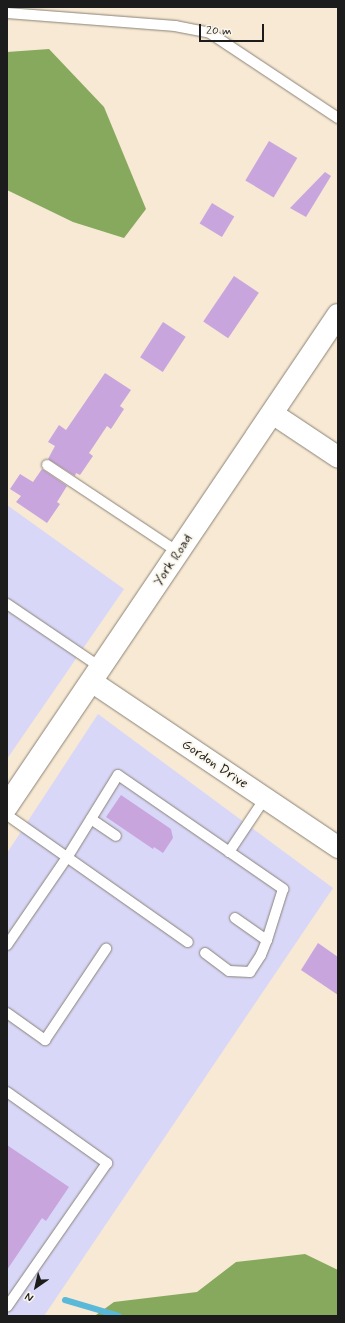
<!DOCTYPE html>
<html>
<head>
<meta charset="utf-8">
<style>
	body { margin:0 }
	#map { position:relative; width:345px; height:1323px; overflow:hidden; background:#f7e9d3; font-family:Mynerve,sans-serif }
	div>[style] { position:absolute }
	.built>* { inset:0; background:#d9d7f8 }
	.forest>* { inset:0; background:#86a95d }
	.stream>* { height:6px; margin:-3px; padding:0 3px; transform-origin:3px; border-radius:3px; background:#5ab9d8 }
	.building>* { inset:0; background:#c9a5de; transform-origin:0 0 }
	.roads { filter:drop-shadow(0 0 1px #8a8278) drop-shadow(0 0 1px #8a8278) }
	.service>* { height:10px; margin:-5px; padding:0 5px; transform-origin:5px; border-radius:5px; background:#fff }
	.minor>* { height:21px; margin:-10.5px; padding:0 10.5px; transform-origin:10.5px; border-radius:10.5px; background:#fff }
	.tertiary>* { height:22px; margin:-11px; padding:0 11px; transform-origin:11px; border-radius:11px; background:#fff }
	span { translate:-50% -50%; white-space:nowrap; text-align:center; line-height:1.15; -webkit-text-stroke:4px #fbf7ec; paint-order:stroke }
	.street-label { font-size:14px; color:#1c1c1c }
	.frame { position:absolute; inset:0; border:8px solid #1c1c1c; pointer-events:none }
	.north { position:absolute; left:16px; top:1267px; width:40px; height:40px; -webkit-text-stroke:3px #fbf7ec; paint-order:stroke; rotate:214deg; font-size:11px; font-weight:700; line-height:16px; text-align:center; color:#1c1c1c }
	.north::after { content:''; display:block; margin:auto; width:14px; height:18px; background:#1c1c1c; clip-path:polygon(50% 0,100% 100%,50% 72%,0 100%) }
	.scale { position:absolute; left:199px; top:24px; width:65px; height:18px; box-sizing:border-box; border:2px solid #1c1c1c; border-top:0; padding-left:5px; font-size:12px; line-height:14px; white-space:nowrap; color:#1c1c1c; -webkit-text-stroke:3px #fbf7ec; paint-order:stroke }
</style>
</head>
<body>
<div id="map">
	<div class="built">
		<i style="clip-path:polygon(7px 505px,124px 589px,7px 759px)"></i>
		<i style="clip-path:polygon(98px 714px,333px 888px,44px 1316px,7px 1316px,7px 853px)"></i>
	</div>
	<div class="forest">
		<i style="clip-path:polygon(49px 49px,104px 107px,146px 209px,124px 238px,73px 222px,7px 190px,7px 52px)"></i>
		<i style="clip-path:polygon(305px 1254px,338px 1270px,338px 1316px,96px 1315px,114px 1302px,197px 1292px,236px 1262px)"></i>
	</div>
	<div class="stream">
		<i style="left:65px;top:1300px;width:56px;rotate:16.5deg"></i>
	</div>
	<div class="building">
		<i style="left:269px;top:141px;width:33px;height:46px;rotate:31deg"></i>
		<i style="clip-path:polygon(325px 172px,331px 176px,306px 217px,290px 208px)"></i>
		<i style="left:212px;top:203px;width:26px;height:24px;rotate:31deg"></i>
		<i style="left:234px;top:276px;width:30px;height:55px;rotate:34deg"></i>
		<i style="left:163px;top:322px;width:27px;height:42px;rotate:33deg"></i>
		<i style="clip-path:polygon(105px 373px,131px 390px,120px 406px,124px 409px,111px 429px,107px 426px,89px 453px,93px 456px,80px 475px,76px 473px,75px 476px,48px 459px,55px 446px,48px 442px,59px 425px,66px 430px)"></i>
		<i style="clip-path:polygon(42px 469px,67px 486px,57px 502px,60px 504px,47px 523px,16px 502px,21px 496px,10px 489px,20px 474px,33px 482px)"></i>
		<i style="clip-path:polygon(121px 795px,171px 829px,173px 838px,163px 853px,154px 847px,153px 849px,106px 817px)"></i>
		<i style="clip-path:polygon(318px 943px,338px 957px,338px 995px,301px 970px)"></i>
		<i style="clip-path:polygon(7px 1145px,69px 1187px,46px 1221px,42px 1218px,7px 1270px)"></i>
	</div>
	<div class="roads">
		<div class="service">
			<i style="left:7px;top:13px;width:169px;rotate:4.4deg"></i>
			<i style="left:175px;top:26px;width:36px;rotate:11deg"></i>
			<i style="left:210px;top:33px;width:154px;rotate:33.6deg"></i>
			<i style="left:47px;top:465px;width:157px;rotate:33.6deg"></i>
			<i style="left:7px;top:604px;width:112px;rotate:34.1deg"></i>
			<i style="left:7px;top:815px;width:221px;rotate:35.1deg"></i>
			<i style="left:91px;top:819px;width:30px;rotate:34deg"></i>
			<i style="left:229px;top:852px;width:65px;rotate:-56.3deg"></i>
			<i style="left:235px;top:918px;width:39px;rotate:35deg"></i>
			<i style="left:7px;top:945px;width:108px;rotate:-55.6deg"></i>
			<i style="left:68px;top:856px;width:95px;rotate:-58.3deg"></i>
			<i style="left:118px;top:775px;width:201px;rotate:34.6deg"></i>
			<i style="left:283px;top:889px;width:53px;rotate:107.4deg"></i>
			<i style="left:267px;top:940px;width:16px;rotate:112deg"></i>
			<i style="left:261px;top:955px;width:20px;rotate:123deg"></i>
			<i style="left:250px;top:972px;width:21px;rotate:-177deg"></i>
			<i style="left:229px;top:971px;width:30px;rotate:-143deg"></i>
			<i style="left:7px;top:1013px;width:47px;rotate:35.4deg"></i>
			<i style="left:45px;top:1040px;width:110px;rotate:-56.2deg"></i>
			<i style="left:7px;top:1092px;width:123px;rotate:35.4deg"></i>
			<i style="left:107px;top:1163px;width:175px;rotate:124.8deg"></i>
		</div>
		<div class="minor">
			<i style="left:272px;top:413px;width:79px;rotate:33.7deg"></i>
			<i style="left:91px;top:681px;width:298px;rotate:33.9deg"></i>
		</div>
		<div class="tertiary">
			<i style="left:7px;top:806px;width:592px;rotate:-56.01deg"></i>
		</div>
	</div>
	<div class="street-label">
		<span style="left:173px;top:560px;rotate:-56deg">York Road</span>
		<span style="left:215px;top:764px;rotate:34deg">Gordon Drive</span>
	</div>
	<div class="frame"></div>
	<div class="north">N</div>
	<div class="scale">20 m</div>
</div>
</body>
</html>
